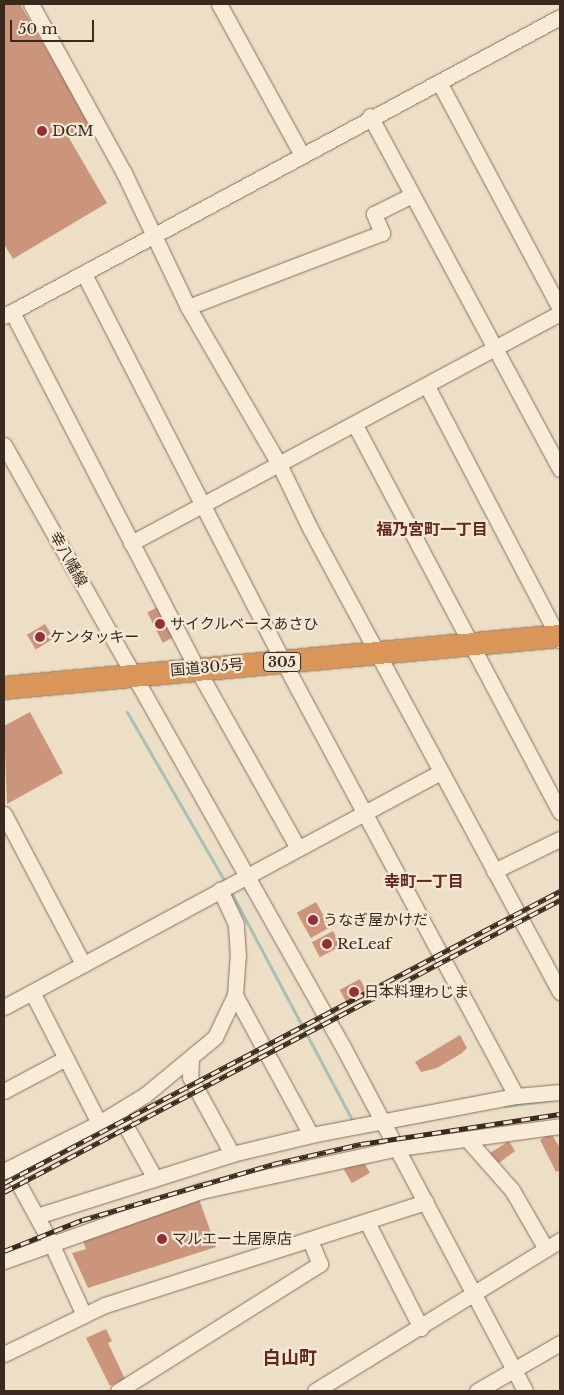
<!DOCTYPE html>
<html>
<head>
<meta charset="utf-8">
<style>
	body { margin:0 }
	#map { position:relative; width:564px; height:1395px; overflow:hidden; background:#eddec6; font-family:"Libre Baskerville","Noto Sans JP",serif }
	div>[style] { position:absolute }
	.stream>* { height:3px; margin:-1.5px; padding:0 1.5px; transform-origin:1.5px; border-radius:1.5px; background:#a7c1b7 }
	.building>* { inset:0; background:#cb957c; transform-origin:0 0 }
	.roads { filter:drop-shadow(0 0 1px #886f5c) drop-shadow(0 0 1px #886f5c) }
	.minor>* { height:15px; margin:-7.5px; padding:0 7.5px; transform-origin:7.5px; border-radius:7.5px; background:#f8ecd9 }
	.highway>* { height:22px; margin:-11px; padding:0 11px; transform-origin:11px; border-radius:11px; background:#da9559 }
	.rail>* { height:5px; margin-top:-2.5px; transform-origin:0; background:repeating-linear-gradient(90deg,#f5e9d5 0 9px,#39291f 0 18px); box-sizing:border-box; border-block:1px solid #39291f }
	.dots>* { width:14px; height:14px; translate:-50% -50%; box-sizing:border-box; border:2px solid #f5e9d5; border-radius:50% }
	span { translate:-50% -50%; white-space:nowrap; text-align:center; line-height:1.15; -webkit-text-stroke:4.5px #f5e9d5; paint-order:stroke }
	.shield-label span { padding:1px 4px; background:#f5e9d5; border:1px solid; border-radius:4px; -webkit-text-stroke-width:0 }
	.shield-label { font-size:14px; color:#39291f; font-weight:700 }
	.poi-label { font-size:15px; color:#39291f }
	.left { translate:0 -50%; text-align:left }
	.street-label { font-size:15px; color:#39291f }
	.neighbourhood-label { font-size:16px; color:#652720; font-weight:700 }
	.quarter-label { font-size:18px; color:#652720; font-weight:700 }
	.frame { position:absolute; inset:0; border:5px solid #39291f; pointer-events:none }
	.scale { position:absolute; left:10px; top:20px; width:84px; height:22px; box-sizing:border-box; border:2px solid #39291f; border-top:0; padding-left:6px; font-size:15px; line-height:18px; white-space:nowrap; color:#39291f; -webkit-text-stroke:4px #f5e9d5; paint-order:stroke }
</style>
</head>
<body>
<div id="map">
	<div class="stream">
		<i style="left:127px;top:712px;width:194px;rotate:60deg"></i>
		<i style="left:232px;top:894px;width:256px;rotate:62deg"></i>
		<i style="left:505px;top:1106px;width:46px;rotate:-7.4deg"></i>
	</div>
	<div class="building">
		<i style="clip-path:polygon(4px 4px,20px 4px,91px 125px,69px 138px,107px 203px,13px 259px,4px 244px)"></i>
		<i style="left:158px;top:607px;width:34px;height:12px;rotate:63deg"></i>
		<i style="left:45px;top:624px;width:17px;height:21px;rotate:59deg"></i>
		<i style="clip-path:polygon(30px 712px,63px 773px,7px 804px,4px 726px)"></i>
		<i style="left:316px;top:902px;width:29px;height:22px;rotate:61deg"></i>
		<i style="left:333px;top:931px;width:17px;height:24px;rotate:62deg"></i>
		<i style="left:360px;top:979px;width:17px;height:23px;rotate:62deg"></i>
		<i style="clip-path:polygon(460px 1035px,467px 1048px,462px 1053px,437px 1068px,421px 1072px,415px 1062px)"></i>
		<i style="clip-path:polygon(551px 1133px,560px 1148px,560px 1170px,556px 1172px,540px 1140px)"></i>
		<i style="clip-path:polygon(509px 1141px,515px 1151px,499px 1163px,490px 1153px)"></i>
		<i style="left:362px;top:1159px;width:16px;height:21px;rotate:60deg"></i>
		<i style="clip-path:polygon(198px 1196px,216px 1247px,88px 1288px,72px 1253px,86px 1249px,80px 1234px)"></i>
		<i style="clip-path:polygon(106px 1329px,112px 1341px,108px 1343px,125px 1379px,110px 1386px,86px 1338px)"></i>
	</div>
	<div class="roads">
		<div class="minor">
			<i style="left:31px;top:4px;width:193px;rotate:61.2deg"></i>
			<i style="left:124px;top:173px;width:148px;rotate:64.5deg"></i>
			<i style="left:188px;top:307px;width:184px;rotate:59.9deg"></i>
			<i style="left:280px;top:466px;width:71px;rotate:64.2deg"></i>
			<i style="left:311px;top:530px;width:525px;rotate:61.68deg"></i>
			<i style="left:219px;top:4px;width:170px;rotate:61.2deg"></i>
			<i style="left:439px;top:82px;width:257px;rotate:61.9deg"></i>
			<i style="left:370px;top:116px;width:401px;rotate:61.7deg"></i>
			<i style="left:84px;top:274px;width:435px;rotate:62.8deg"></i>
			<i style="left:283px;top:661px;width:493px;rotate:61.8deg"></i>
			<i style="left:188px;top:307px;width:208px;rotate:-20.9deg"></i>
			<i style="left:382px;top:233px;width:21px;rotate:-113deg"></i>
			<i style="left:374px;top:214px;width:42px;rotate:-26.6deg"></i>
			<i style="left:12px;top:312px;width:400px;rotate:62.6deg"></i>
			<i style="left:196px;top:667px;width:208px;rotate:60.6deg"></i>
			<i style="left:4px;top:316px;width:631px;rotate:-28.27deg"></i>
			<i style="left:427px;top:386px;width:287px;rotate:62.4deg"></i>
			<i style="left:355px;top:425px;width:438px;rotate:62.1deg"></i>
			<i style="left:4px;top:445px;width:689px;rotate:60.61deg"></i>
			<i style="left:342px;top:1045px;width:391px;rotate:62.1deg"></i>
			<i style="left:131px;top:543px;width:487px;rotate:-28.2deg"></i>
			<i style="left:4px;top:814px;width:170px;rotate:62.2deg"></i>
			<i style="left:494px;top:871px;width:73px;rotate:-25.9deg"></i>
			<i style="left:32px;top:992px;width:147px;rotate:62.9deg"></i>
			<i style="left:235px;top:995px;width:159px;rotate:61.5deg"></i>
			<i style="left:4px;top:1007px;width:496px;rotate:-28.3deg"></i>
			<i style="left:191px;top:1059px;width:18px;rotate:93deg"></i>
			<i style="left:190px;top:1077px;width:88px;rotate:61.4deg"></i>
			<i style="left:4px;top:1091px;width:70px;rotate:-28deg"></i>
			<i style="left:118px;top:1112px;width:74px;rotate:61deg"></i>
			<i style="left:467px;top:1139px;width:68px;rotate:48.6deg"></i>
			<i style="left:512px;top:1190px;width:68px;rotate:60deg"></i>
			<i style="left:10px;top:1168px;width:85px;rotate:61.3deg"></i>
			<i style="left:51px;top:1243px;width:79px;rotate:65.4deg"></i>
			<i style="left:4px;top:1171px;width:106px;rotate:-26.8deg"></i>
			<i style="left:99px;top:1123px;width:54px;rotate:-31.3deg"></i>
			<i style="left:145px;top:1095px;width:91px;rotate:-39.6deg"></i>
			<i style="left:215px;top:1037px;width:47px;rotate:-64.5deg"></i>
			<i style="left:235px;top:995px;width:39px;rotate:-86deg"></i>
			<i style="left:238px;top:956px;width:32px;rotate:-94deg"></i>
			<i style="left:236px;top:924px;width:38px;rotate:-115deg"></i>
			<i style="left:37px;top:1216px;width:205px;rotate:-17.6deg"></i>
			<i style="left:232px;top:1154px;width:81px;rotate:-13.5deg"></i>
			<i style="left:311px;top:1135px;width:209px;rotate:-10.8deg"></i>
			<i style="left:516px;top:1096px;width:44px;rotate:-5.2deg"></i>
			<i style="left:367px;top:1222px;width:119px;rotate:63deg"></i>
			<i style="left:4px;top:1261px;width:209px;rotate:-19.6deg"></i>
			<i style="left:201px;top:1191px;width:202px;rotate:-12.3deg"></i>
			<i style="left:398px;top:1148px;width:163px;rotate:-7.7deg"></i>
			<i style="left:4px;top:1354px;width:112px;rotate:-25.9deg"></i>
			<i style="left:105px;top:1305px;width:337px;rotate:-17.8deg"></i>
			<i style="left:118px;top:1391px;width:239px;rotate:-32.2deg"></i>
			<i style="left:320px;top:1264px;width:25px;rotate:-113deg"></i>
			<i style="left:315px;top:1391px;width:288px;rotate:-31.6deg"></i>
			<i style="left:477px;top:1391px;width:96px;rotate:-30deg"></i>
		</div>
		<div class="highway">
			<i style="left:4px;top:688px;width:558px;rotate:-5.34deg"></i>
		</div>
	</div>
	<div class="rail">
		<i style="left:4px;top:1183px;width:628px;rotate:-27.71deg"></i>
		<i style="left:4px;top:1192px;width:628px;rotate:-27.71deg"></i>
		<i style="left:4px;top:1251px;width:84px;rotate:-21.7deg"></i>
		<i style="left:82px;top:1220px;width:199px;rotate:-16.3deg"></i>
		<i style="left:273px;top:1164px;width:90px;rotate:-12.8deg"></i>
		<i style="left:361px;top:1144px;width:201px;rotate:-8.6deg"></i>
	</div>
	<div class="dots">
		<i style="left:42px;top:131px;background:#962d38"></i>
		<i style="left:160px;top:624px;background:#962d38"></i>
		<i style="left:40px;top:637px;background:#962d38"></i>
		<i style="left:313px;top:920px;background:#962d38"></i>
		<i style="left:327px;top:944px;background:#962d38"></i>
		<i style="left:354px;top:992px;background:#962d38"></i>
		<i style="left:162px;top:1239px;background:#962d38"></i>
	</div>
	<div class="shield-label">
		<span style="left:282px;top:662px">305</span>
	</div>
	<div class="poi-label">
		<span class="left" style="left:52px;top:131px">DCM</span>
		<span class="left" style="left:170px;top:624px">サイクルベースあさひ</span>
		<span class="left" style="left:50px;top:637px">ケンタッキー</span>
		<span class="left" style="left:323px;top:920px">うなぎ屋かけだ</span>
		<span class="left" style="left:337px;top:944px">ReLeaf</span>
		<span class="left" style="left:364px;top:992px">日本料理わじま</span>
		<span class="left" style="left:172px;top:1239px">マルエー土居原店</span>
	</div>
	<div class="street-label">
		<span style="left:69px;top:559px;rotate:61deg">幸八幡線</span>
		<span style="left:207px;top:667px;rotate:-5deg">国道305号</span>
	</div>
	<div class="neighbourhood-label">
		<span style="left:432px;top:529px">福乃宮町一丁目</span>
		<span style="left:424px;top:881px">幸町一丁目</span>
	</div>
	<div class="quarter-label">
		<span style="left:290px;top:1358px">白山町</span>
	</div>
	<div class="frame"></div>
	<div class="scale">50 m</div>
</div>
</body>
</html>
